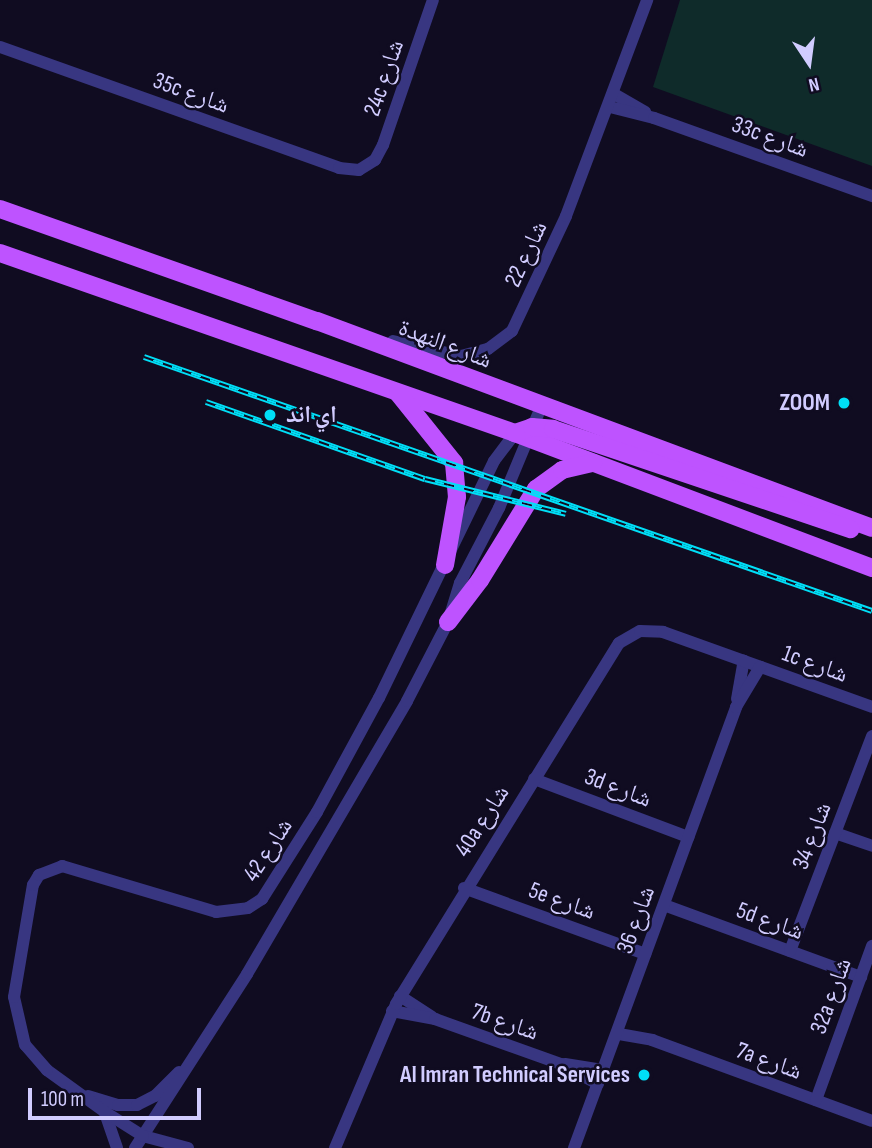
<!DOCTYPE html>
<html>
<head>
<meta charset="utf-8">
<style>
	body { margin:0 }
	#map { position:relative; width:872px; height:1148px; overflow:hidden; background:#100c21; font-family:"Sofia Sans Condensed","Noto Naskh Arabic",sans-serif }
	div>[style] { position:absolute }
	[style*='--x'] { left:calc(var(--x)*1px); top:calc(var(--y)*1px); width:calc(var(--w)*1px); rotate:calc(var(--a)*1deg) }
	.green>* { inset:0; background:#0f2b2a }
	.minor>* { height:12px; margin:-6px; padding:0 6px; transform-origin:6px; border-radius:6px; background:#383681 }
	.primary>* { height:18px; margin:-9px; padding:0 9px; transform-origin:9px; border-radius:9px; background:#be53ff }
	.rail>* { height:6px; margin-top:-3px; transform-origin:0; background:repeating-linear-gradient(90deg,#100c21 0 10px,#00dff7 0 20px); box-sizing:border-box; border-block:2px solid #00dff7 }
	.dots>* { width:19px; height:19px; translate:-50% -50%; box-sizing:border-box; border:4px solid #100c21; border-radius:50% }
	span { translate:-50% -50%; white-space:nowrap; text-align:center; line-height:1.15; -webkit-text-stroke:5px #100c21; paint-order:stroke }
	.street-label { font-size:24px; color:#d1ccff }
	.poi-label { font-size:24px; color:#d1ccff; font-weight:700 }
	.right { translate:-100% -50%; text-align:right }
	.left { translate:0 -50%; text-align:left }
	.north { position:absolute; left:774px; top:28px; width:70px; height:70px; -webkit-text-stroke:5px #100c21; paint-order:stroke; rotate:167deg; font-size:19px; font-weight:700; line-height:28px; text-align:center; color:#d1ccff }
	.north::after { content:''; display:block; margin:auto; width:24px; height:32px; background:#d1ccff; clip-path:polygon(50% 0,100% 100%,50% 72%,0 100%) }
	.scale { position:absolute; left:28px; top:1088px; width:173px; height:32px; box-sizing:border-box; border:4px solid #d1ccff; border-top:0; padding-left:9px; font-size:21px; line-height:24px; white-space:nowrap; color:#d1ccff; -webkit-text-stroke:5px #100c21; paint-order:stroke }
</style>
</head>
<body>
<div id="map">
	<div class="green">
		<i style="clip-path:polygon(680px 0,872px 0,872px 166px,653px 87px)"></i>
	</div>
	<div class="minor">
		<i style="--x:0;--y:47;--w:360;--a:19.6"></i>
		<i style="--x:339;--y:168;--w:20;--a:6"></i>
		<i style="--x:359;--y:170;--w:19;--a:-32"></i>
		<i style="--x:375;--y:160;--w:17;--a:-62"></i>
		<i style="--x:383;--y:145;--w:153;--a:-71"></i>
		<i style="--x:614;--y:94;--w:36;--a:30"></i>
		<i style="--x:610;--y:107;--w:45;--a:14"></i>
		<i style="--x:654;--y:118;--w:232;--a:19.7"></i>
		<i style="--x:393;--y:341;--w:70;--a:12.4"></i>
		<i style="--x:461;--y:356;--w:28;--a:-15"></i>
		<i style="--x:488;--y:349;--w:30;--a:-37"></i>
		<i style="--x:512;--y:331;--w:127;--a:-64.8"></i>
		<i style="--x:566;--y:216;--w:231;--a:-69.4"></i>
		<i style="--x:737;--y:699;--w:39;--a:-80"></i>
		<i style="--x:534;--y:779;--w:165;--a:20.6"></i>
		<i style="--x:835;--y:833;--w:39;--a:19"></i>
		<i style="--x:464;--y:888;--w:193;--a:20"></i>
		<i style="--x:664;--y:905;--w:210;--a:20.1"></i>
		<i style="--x:790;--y:951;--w:230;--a:-69.1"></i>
		<i style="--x:400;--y:996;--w:38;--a:33"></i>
		<i style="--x:392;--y:1011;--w:44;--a:10.5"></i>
		<i style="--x:435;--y:1019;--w:134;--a:19.7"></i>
		<i style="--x:561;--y:1064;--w:42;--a:28.4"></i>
		<i style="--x:619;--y:1034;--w:34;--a:10"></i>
		<i style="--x:652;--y:1040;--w:234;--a:20.2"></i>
		<i style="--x:565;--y:1064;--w:38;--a:9"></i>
		<i style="--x:88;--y:1096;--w:31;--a:17"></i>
		<i style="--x:118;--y:1105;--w:19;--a:0"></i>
		<i style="--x:137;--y:1105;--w:20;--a:-27"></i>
		<i style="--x:155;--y:1096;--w:34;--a:-45"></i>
		<i style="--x:816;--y:1100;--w:164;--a:-70"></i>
		<i style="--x:105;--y:1113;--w:37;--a:71"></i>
		<i style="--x:135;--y:1148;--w:207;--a:-57.2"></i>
		<i style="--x:247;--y:974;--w:316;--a:-59.6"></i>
		<i style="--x:407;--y:701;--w:89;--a:-62.6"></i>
		<i style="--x:448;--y:622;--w:41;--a:-72.9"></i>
		<i style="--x:460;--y:583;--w:85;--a:-62.5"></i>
		<i style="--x:499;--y:508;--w:109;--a:-67.4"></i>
		<i style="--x:188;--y:1148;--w:47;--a:-165.1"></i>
		<i style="--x:143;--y:1136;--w:45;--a:-147.7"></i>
		<i style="--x:105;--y:1112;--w:72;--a:-144.1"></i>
		<i style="--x:47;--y:1070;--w:33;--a:-131"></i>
		<i style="--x:25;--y:1045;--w:49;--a:-102.9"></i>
		<i style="--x:14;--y:997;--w:114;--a:-80.4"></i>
		<i style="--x:33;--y:885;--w:12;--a:-59"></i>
		<i style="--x:39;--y:875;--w:25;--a:-21"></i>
		<i style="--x:62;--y:866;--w:161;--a:16.6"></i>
		<i style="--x:216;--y:912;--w:32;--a:-7"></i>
		<i style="--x:248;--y:908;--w:17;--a:-33"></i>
		<i style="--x:262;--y:899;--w:103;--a:-57.7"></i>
		<i style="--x:317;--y:812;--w:130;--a:-61.5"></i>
		<i style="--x:379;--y:698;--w:263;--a:-64.1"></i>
		<i style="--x:494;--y:461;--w:35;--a:-53"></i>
		<i style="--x:335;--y:1148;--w:156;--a:-67"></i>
		<i style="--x:396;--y:1004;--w:424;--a:-58.3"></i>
		<i style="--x:619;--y:643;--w:24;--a:-30"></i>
		<i style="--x:640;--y:631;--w:23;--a:2"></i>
		<i style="--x:663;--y:632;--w:222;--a:19.7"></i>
		<i style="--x:574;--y:1148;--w:470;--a:-69.8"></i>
		<i style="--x:736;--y:707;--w:47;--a:-59"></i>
	</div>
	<div class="primary">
		<i style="--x:0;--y:209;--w:336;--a:19.5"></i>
		<i style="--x:317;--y:321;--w:592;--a:20.45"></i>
		<i style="--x:0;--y:253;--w:546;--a:19.27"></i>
		<i style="--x:515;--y:433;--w:382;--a:20.7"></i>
		<i style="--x:398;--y:393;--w:90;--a:51.3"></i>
		<i style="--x:454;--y:463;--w:34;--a:85"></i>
		<i style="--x:457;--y:497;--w:69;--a:100"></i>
		<i style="--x:515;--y:433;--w:18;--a:-19"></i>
		<i style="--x:532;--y:427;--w:21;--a:5"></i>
		<i style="--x:553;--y:429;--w:314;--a:18.6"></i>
		<i style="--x:448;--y:622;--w:53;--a:-52.7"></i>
		<i style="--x:480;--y:580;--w:107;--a:-58.4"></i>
		<i style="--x:536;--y:489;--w:32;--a:-36"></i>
		<i style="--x:562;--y:470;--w:32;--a:-13"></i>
	</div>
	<div class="rail">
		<i style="--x:144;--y:357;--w:771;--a:19.23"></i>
		<i style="--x:206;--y:402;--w:232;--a:19.4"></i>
		<i style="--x:425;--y:479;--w:145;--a:13.9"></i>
	</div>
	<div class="dots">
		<i style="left:844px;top:403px;background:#00dff7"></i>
		<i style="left:270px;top:415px;background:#00dff7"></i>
		<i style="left:644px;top:1075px;background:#00dff7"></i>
	</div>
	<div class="street-label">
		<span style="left:384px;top:78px;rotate:-71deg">24c شارع</span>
		<span style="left:191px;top:93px;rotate:20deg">35c شارع</span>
		<span style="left:770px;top:137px;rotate:20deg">33c شارع</span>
		<span style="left:526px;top:254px;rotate:-65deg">شارع 22</span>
		<span style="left:445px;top:344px;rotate:21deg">شارع النهدة</span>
		<span style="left:815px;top:664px;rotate:20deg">1c شارع</span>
		<span style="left:618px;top:788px;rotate:21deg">3d شارع</span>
		<span style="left:482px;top:821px;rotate:-57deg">40a شارع</span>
		<span style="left:812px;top:836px;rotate:-69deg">شارع 34</span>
		<span style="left:268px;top:850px;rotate:-57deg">شارع 42</span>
		<span style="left:562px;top:901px;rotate:20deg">5e شارع</span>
		<span style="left:636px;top:920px;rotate:-70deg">شارع 36</span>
		<span style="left:770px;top:921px;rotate:20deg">5d شارع</span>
		<span style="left:831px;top:996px;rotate:-70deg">32a شارع</span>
		<span style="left:505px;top:1022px;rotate:19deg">7b شارع</span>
		<span style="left:769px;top:1061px;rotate:20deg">7a شارع</span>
	</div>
	<div class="poi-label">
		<span class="right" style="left:830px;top:403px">ZOOM</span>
		<span class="left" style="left:286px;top:415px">اي اند</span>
		<span class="right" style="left:630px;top:1075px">Al Imran Technical Services</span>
	</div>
	<div class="north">N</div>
	<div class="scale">100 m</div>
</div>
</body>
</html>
